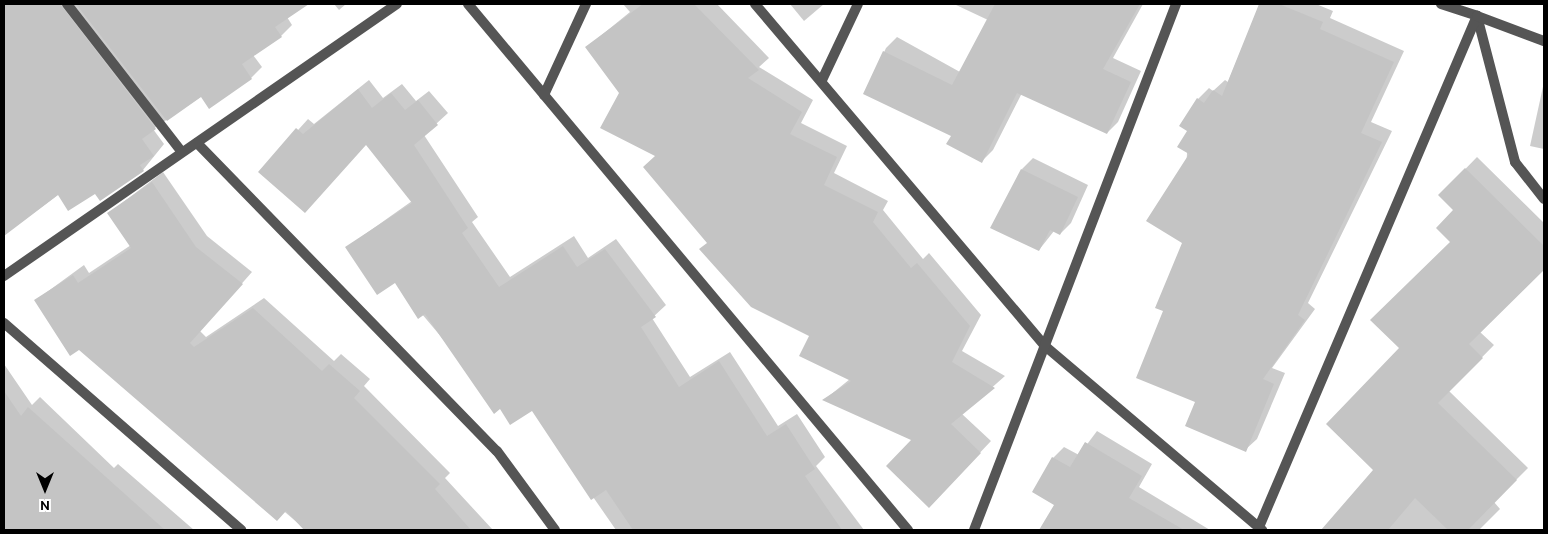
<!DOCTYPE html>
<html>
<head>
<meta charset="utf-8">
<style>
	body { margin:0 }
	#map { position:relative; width:1548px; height:534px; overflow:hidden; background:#fff; font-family:Overpass,sans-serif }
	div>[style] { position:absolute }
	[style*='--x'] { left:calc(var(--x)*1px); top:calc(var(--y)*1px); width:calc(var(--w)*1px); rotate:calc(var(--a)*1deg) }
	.shadow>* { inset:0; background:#0003 }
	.building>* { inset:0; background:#c4c4c4 }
	.street>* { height:10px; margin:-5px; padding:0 5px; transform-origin:5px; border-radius:5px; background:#555 }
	span { translate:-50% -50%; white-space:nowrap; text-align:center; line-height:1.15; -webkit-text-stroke:4px #fff; paint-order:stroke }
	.frame { position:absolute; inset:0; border:5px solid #000; pointer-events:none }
	.north { position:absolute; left:20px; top:464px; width:50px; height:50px; -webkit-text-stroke:4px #fff; paint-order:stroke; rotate:180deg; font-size:14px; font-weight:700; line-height:20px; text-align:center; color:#000 }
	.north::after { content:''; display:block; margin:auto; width:18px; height:22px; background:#000; clip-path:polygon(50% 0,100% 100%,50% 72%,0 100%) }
</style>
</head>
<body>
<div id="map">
	<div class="shadow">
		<i style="clip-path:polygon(4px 4px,307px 4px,287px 17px,292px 25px,281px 36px,253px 55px,262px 67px,251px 78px,202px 96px,153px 129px,164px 144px,143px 170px,100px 200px,95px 192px,59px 194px,4px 235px)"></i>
		<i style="clip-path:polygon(334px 4px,346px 4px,339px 10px)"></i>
		<i style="clip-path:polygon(623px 4px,717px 4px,769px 58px,759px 67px,813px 100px,801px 123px,847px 146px,834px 173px,888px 201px,883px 210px,923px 259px,929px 253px,981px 315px,962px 351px,1005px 376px,962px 414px,991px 441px,940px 495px,913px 439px,824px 400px,850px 379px,811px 335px,708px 242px,620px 93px,587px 47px,630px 12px)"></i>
		<i style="clip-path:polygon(790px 4px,824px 4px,804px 21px)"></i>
		<i style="clip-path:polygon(954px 4px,1143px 4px,1113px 58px,1141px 71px,1118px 122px,1107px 133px,1022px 93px,993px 150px,982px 161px,953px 135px,865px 93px,886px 48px,897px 37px,960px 72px,988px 20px)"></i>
		<i style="clip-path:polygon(1260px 4px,1316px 4px,1333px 11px,1330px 18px,1404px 51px,1371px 122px,1392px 131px,1308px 303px,1315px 309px,1272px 368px,1285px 373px,1257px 439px,1245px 450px,1196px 402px,1164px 311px,1183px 243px,1188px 130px,1198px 99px,1209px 88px,1213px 91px,1225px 80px,1228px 82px)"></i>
		<i style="clip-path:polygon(369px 80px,383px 98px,402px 84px,416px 101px,429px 91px,448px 113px,424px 135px,478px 217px,472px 222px,510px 277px,574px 236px,588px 258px,616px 239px,666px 305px,652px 318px,690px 377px,730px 352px,778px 426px,797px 414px,825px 457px,816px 466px,864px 530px,616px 530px,532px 409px,501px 408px,395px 282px,347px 247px,412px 201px,366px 144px,305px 212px,260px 172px,308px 119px,314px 124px)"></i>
		<i style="clip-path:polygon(1544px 82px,1544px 149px,1530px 146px)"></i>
		<i style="clip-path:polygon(1477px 157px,1544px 223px,1544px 269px,1480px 332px,1494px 345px,1449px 391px,1528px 468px,1494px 502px,1500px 509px,1479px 530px,1322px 530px,1375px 469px,1400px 348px,1452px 242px,1455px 210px,1440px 195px)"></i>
		<i style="clip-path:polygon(1033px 158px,1088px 185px,1071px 223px,1060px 234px,1054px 231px,1039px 250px,1022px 169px)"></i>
		<i style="clip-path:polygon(163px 172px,207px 236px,252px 272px,200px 331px,206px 337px,264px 298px,334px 361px,341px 354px,370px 379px,364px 386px,450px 473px,445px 478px,493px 530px,306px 530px,36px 300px,84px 265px,89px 273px,131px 245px,109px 213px)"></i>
		<i style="clip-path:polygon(4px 364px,32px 405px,40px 397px,114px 468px,118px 464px,194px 530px,4px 530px)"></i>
		<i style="clip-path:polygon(1097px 431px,1152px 464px,1139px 487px,1210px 530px,1041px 530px,1055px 505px,1053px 458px,1064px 447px,1079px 455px)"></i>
	</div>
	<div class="building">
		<i style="clip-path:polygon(4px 4px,60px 4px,156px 129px,142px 139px,154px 156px,140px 165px,144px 171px,100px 201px,95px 194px,68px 211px,58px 195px,4px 236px)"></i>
		<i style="clip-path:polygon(76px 4px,309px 4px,275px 27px,282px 37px,242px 64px,252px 79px,209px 109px,201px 97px,167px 121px)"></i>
		<i style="clip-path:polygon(643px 4px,694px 4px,759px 70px,748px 78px,802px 112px,790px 134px,837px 157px,824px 185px,878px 212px,873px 222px,911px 268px,917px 263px,970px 326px,952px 362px,995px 388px,951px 424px,981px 453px,929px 508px,886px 466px,911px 440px,822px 400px,851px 381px,799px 356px,809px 336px,751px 307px,699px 249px,707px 243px,643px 167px,655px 156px,600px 128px,619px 93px,585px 47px)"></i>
		<i style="clip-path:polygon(995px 4px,1140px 4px,1103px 69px,1131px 82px,1107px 134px,1017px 93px,982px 163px,946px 144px,951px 136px,863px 94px,883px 51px,952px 85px)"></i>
		<i style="clip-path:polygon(1259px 4px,1279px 4px,1323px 22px,1320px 29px,1394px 62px,1361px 133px,1382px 142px,1298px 315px,1305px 320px,1263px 379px,1274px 384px,1246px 452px,1185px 426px,1195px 402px,1136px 378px,1163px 311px,1155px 308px,1182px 243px,1146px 221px,1189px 154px,1177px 147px,1187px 131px,1179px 126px,1197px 98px,1204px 103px,1213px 90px,1222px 96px)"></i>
		<i style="clip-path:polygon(358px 89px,372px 108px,391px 93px,405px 110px,418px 100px,438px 125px,414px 145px,468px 228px,462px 233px,499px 287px,563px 246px,577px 267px,605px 249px,656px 317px,641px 327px,679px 387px,719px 361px,767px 436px,786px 424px,815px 469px,805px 476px,842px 530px,633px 530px,606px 490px,591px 500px,532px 411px,510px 425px,500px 409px,494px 414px,425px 314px,418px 319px,395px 283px,377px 295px,345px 247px,412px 203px,366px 145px,305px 213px,258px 172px,296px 128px,303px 134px)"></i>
		<i style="clip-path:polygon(1465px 168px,1544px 246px,1544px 270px,1469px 344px,1483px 358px,1438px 403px,1517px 480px,1468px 530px,1448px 530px,1415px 498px,1388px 530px,1321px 530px,1373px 470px,1326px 424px,1399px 348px,1370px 320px,1450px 242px,1436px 228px,1453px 210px,1438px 195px)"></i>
		<i style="clip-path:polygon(1021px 169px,1078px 197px,1060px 235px,1050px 230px,1039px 251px,990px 228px)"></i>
		<i style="clip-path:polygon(152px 182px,196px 247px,243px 284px,190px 343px,194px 347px,253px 308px,322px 371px,329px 364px,360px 391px,354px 398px,440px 484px,435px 489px,471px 530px,304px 530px,286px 511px,277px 521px,79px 350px,70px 356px,34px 300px,73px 275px,78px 283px,131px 248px,107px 213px)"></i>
		<i style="clip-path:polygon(4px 391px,21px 416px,28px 407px,165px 530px,4px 530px)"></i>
		<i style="clip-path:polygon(1085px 442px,1142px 476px,1129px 498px,1184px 530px,1039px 530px,1054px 505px,1032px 492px,1052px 457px,1070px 467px)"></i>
	</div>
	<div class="street">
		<i style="--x:67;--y:4;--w:187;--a:52.2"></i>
		<i style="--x:468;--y:4;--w:686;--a:50.09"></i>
		<i style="--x:755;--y:4;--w:448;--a:49.7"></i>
		<i style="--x:1045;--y:346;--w:285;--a:40.3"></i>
		<i style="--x:1441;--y:4;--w:38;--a:18"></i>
		<i style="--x:1477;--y:16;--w:151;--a:75.4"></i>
		<i style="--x:1515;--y:162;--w:47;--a:51.9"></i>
		<i style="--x:822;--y:80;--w:84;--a:-64.7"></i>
		<i style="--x:544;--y:95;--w:100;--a:-65.2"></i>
		<i style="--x:197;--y:143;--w:430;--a:45.8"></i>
		<i style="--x:497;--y:451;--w:98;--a:53.7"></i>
		<i style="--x:4;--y:276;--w:478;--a:-34.7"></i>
		<i style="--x:4;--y:323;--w:315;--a:41.1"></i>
		<i style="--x:1259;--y:527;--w:556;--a:-66.9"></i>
		<i style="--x:1477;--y:16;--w:72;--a:20.5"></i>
		<i style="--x:974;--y:530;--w:563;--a:-68.99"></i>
	</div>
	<div class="frame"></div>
	<div class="north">N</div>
</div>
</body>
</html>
